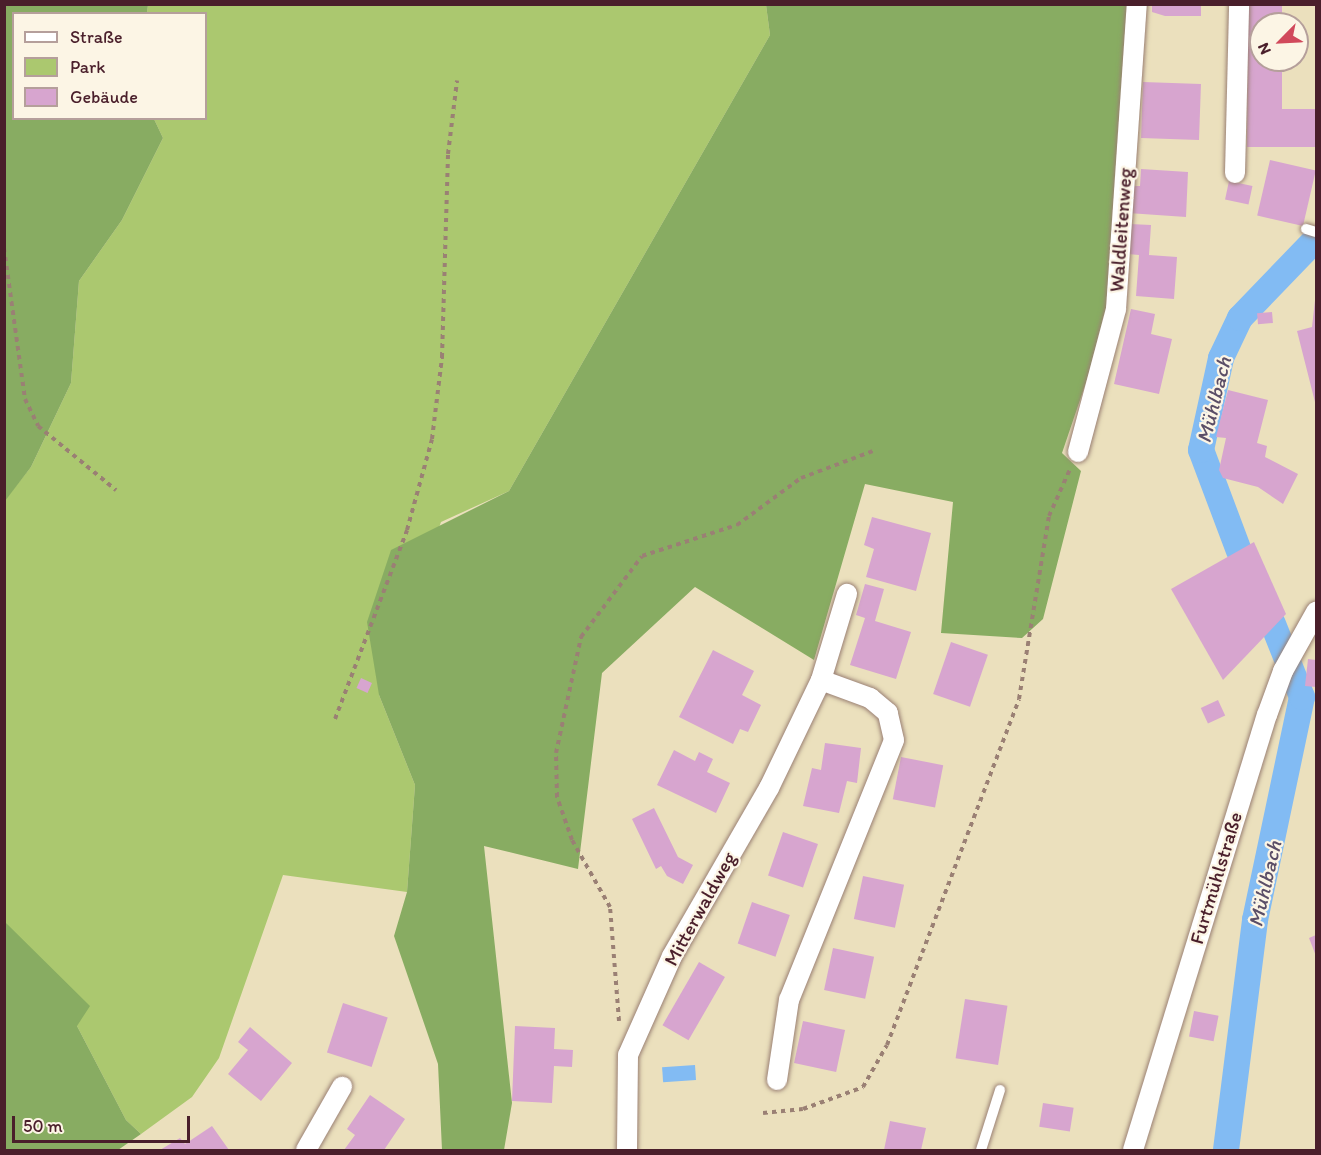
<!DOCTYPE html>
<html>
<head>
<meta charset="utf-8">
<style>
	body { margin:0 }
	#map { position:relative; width:1321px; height:1155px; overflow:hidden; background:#ebe0bd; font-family:Itim,sans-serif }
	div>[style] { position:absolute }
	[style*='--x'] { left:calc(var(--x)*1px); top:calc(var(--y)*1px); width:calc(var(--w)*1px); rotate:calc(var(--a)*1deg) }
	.green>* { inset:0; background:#abc86f }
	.forest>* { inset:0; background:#88ac62 }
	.water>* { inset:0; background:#82bbf3; transform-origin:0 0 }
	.canal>* { height:26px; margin:-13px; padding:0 13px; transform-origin:13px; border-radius:13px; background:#82bbf3 }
	.building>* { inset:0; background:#d7a5cf; transform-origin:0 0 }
	.path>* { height:4px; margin-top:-2px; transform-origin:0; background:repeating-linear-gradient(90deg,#9a8074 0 4.5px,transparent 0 9px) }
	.roads { filter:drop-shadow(0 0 2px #9a8074) drop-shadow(0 0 2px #9a8074) }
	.service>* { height:10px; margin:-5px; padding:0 5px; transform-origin:5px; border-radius:5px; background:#fff }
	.minor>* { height:20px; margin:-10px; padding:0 10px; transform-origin:10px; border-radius:10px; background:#fff }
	span { translate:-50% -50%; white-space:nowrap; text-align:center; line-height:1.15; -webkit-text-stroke:4.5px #fcf5e5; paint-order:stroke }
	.street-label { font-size:20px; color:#4a1f2b }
	.water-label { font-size:21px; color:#5b4e67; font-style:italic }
	.frame { position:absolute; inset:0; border:6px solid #4a1f2b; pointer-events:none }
	.legend { position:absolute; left:12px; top:12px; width:195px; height:108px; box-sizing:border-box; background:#fcf5e5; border:2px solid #b59f9b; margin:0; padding:8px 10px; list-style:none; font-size:18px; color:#4a1f2b }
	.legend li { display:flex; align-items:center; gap:12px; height:30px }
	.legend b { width:30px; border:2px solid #b59f9b }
	.north { position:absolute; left:1249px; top:12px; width:60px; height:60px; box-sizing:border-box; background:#fcf5e5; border:2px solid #b59f9b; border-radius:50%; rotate:246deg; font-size:16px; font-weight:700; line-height:24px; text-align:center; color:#4a1f2b }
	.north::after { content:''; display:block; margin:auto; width:21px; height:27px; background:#d1495b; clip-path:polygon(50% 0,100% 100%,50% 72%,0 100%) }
	.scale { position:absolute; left:12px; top:1116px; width:178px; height:27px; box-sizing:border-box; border:3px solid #4a1f2b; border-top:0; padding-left:8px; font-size:18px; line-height:21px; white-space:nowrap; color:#4a1f2b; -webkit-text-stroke:4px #fcf5e5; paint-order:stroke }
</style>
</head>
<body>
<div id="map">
	<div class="green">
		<i style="clip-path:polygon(148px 5px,766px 5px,770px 35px,509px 491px,441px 522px,379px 695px,415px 785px,407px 892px,283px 875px,219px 1058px,192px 1097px,141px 1134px,126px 1120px,77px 1026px,5px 922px,4px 501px,31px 467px,71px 383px,79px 281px,122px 220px,163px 138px,154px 119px,206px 118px,206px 14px,147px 13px)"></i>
	</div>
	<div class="forest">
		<i style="clip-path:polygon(5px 4px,148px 5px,147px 13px,14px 14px,14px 118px,154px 119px,163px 138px,122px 220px,79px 281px,71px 383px,31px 467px,5px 501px)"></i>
		<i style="clip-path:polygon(766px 5px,1129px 5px,1111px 309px,1062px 453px,1081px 471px,1043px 619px,1022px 638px,941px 633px,953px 502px,865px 484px,814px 660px,695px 587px,602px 673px,578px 869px,484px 846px,512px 1103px,504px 1150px,442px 1150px,438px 1064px,394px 936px,407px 892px,415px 785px,379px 695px,367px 622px,391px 550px,509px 491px,770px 35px)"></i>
		<i style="clip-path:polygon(5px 922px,90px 1006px,77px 1026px,126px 1120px,141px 1134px,118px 1150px,5px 1150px)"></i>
	</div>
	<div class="water">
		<i style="left:695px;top:1065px;width:15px;height:33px;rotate:86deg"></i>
	</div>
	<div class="canal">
		<i style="--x:1239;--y:551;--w:108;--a:-110.6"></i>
		<i style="--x:1201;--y:450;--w:94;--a:-77.7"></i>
		<i style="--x:1221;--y:358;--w:44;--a:-64.6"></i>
		<i style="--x:1240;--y:318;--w:110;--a:-46.1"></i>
		<i style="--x:1226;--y:1150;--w:232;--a:-82.8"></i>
		<i style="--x:1255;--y:920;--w:228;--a:-78.1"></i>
		<i style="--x:1302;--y:697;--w:79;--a:-111.7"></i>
	</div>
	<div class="building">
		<i style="clip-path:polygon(1152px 4px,1201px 4px,1201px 16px,1165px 16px,1152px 12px)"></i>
		<i style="clip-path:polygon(1248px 4px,1282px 4px,1282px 24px,1261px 24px,1261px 60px,1282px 60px,1282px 109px,1316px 109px,1316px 147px,1247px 147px)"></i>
		<i style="left:1143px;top:82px;width:58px;height:56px;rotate:2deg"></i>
		<i style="left:1270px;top:160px;width:47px;height:57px;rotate:13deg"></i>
		<i style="clip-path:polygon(1141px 169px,1188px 172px,1186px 217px,1128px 213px,1130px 186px,1140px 186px)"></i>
		<i style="left:1229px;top:181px;width:24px;height:19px;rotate:12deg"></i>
		<i style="clip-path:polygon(1130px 224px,1151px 225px,1149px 255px,1177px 257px,1174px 299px,1136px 296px,1139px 255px,1128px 254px)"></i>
		<i style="clip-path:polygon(1316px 291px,1316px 406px,1297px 331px,1312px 327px)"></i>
		<i style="clip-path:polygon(1131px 309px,1155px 314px,1151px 334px,1172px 339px,1159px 394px,1114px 384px)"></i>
		<i style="left:1272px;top:312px;width:11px;height:15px;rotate:85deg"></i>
		<i style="clip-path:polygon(1228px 390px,1268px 400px,1257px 443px,1267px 446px,1265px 457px,1298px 474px,1283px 504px,1258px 487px,1223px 478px,1219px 470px,1226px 438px,1216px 437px)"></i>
		<i style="clip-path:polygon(872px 517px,931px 533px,916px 591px,866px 577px,874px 549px,864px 545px)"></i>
		<i style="clip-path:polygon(1254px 542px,1286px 614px,1223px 680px,1171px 589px)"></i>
		<i style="clip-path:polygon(865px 584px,884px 589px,875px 621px,911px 632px,896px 679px,850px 665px,865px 618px,856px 615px)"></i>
		<i style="left:951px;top:642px;width:39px;height:55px;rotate:19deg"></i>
		<i style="clip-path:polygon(713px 650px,754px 671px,742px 695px,761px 705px,748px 732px,740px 729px,733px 744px,679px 717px)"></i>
		<i style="clip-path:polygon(1308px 659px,1316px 660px,1316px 687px,1305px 686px)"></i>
		<i style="left:361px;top:678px;width:12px;height:11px;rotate:24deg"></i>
		<i style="left:1218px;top:700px;width:17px;height:19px;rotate:65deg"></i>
		<i style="clip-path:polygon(825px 743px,861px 748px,857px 783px,847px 781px,839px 813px,803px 806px,812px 768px,821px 770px)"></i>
		<i style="clip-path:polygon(674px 750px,695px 761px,699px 752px,713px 759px,707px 772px,730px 783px,716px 813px,657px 785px)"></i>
		<i style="left:901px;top:757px;width:43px;height:43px;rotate:11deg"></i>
		<i style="clip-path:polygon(654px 808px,678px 857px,693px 865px,683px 884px,667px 876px,661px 866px,656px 869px,632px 819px)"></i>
		<i style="left:783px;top:832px;width:37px;height:46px;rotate:19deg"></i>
		<i style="left:863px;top:876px;width:42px;height:44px;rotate:12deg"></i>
		<i style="left:752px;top:902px;width:40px;height:44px;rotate:19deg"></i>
		<i style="clip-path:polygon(1316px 935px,1316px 956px,1309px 938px)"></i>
		<i style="left:833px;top:948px;width:42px;height:43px;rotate:12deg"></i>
		<i style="left:699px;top:962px;width:30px;height:73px;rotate:30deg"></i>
		<i style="left:965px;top:999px;width:43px;height:60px;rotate:9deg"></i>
		<i style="left:343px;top:1003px;width:47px;height:52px;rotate:18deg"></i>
		<i style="left:1194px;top:1011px;width:25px;height:26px;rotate:11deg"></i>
		<i style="left:803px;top:1021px;width:43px;height:43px;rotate:12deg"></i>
		<i style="clip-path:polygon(515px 1026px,555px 1028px,554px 1049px,573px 1050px,572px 1067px,554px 1066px,552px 1103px,512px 1101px)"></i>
		<i style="clip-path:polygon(250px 1027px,292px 1063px,261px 1101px,228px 1074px,248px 1050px,238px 1042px)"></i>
		<i style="clip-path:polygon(370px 1095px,405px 1119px,384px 1150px,344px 1150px,355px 1135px,347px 1129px)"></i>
		<i style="left:1043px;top:1103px;width:31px;height:24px;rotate:9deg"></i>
		<i style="clip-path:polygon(890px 1121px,926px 1128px,921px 1150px,884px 1150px)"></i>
		<i style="clip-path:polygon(212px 1126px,229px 1150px,160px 1150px,180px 1138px,185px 1144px)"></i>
	</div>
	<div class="path">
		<i style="--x:4;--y:248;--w:152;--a:82.1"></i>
		<i style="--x:25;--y:399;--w:30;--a:64"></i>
		<i style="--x:38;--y:426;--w:101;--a:39.4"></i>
		<i style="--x:335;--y:719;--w:202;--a:-69.1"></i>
		<i style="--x:407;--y:530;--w:94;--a:-74.6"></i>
		<i style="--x:432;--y:439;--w:83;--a:-83"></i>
		<i style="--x:442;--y:357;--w:203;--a:-88.3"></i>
		<i style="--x:448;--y:154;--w:74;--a:-83"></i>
		<i style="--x:619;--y:1021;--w:114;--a:-94.5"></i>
		<i style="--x:610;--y:907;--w:77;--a:-119.6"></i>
		<i style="--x:572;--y:840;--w:46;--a:-109.2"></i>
		<i style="--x:557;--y:797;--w:44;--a:-91.3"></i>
		<i style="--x:556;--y:753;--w:119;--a:-77.8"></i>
		<i style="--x:581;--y:637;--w:101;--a:-53"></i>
		<i style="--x:642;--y:556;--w:100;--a:-18.1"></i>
		<i style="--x:737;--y:525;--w:79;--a:-36.3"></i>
		<i style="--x:801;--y:478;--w:80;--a:-20.5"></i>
		<i style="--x:763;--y:1113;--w:40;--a:-5.7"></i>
		<i style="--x:803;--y:1109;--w:64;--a:-20.1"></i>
		<i style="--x:863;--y:1087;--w:48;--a:-60.3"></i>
		<i style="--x:887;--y:1045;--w:370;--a:-69.1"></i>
		<i style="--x:1019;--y:699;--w:185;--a:-80.7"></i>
		<i style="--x:1049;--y:516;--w:51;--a:-65.9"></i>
	</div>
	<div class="roads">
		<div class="service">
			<i style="--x:1306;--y:229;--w:10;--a:17"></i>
			<i style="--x:981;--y:1150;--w:63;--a:-72.4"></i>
		</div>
		<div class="minor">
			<i style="--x:1235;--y:173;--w:169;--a:-88.6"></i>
			<i style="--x:1078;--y:452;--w:148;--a:-75.1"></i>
			<i style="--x:1116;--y:309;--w:306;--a:-86.1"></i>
			<i style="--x:777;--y:1080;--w:81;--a:-81.5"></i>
			<i style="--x:789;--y:1000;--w:280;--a:-68"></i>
			<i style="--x:894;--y:740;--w:28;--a:-103"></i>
			<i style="--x:888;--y:713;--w:23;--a:-140"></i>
			<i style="--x:870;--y:698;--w:52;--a:-159.8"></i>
			<i style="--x:306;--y:1150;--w:73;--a:-60.3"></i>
			<i style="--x:627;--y:1150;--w:95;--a:-89.4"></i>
			<i style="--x:628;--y:1055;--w:108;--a:-66"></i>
			<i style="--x:672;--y:956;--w:194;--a:-60"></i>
			<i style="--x:769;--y:788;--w:120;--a:-64.3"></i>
			<i style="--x:821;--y:680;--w:90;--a:-73.2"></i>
			<i style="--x:1133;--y:1150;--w:455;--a:-72.9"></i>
			<i style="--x:1267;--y:715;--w:47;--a:-70"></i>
			<i style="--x:1283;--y:671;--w:68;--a:-60.8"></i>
		</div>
	</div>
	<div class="street-label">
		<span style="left:1121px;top:230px;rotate:-86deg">Waldleitenweg</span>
		<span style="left:1216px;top:878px;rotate:-73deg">Furtmühlstraße</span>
		<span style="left:700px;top:909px;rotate:-61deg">Mitterwaldweg</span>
	</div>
	<div class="water-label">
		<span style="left:1214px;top:400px;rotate:-76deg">Mühlbach</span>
		<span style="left:1265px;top:884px;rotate:-77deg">Mühlbach</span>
	</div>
	<div class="frame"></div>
	<ul class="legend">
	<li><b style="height:8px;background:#fff"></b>Straße</li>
	<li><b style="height:16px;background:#abc86f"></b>Park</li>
	<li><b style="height:16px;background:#d7a5cf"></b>Gebäude</li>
	</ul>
	<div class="north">N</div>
	<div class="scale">50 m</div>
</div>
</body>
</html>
